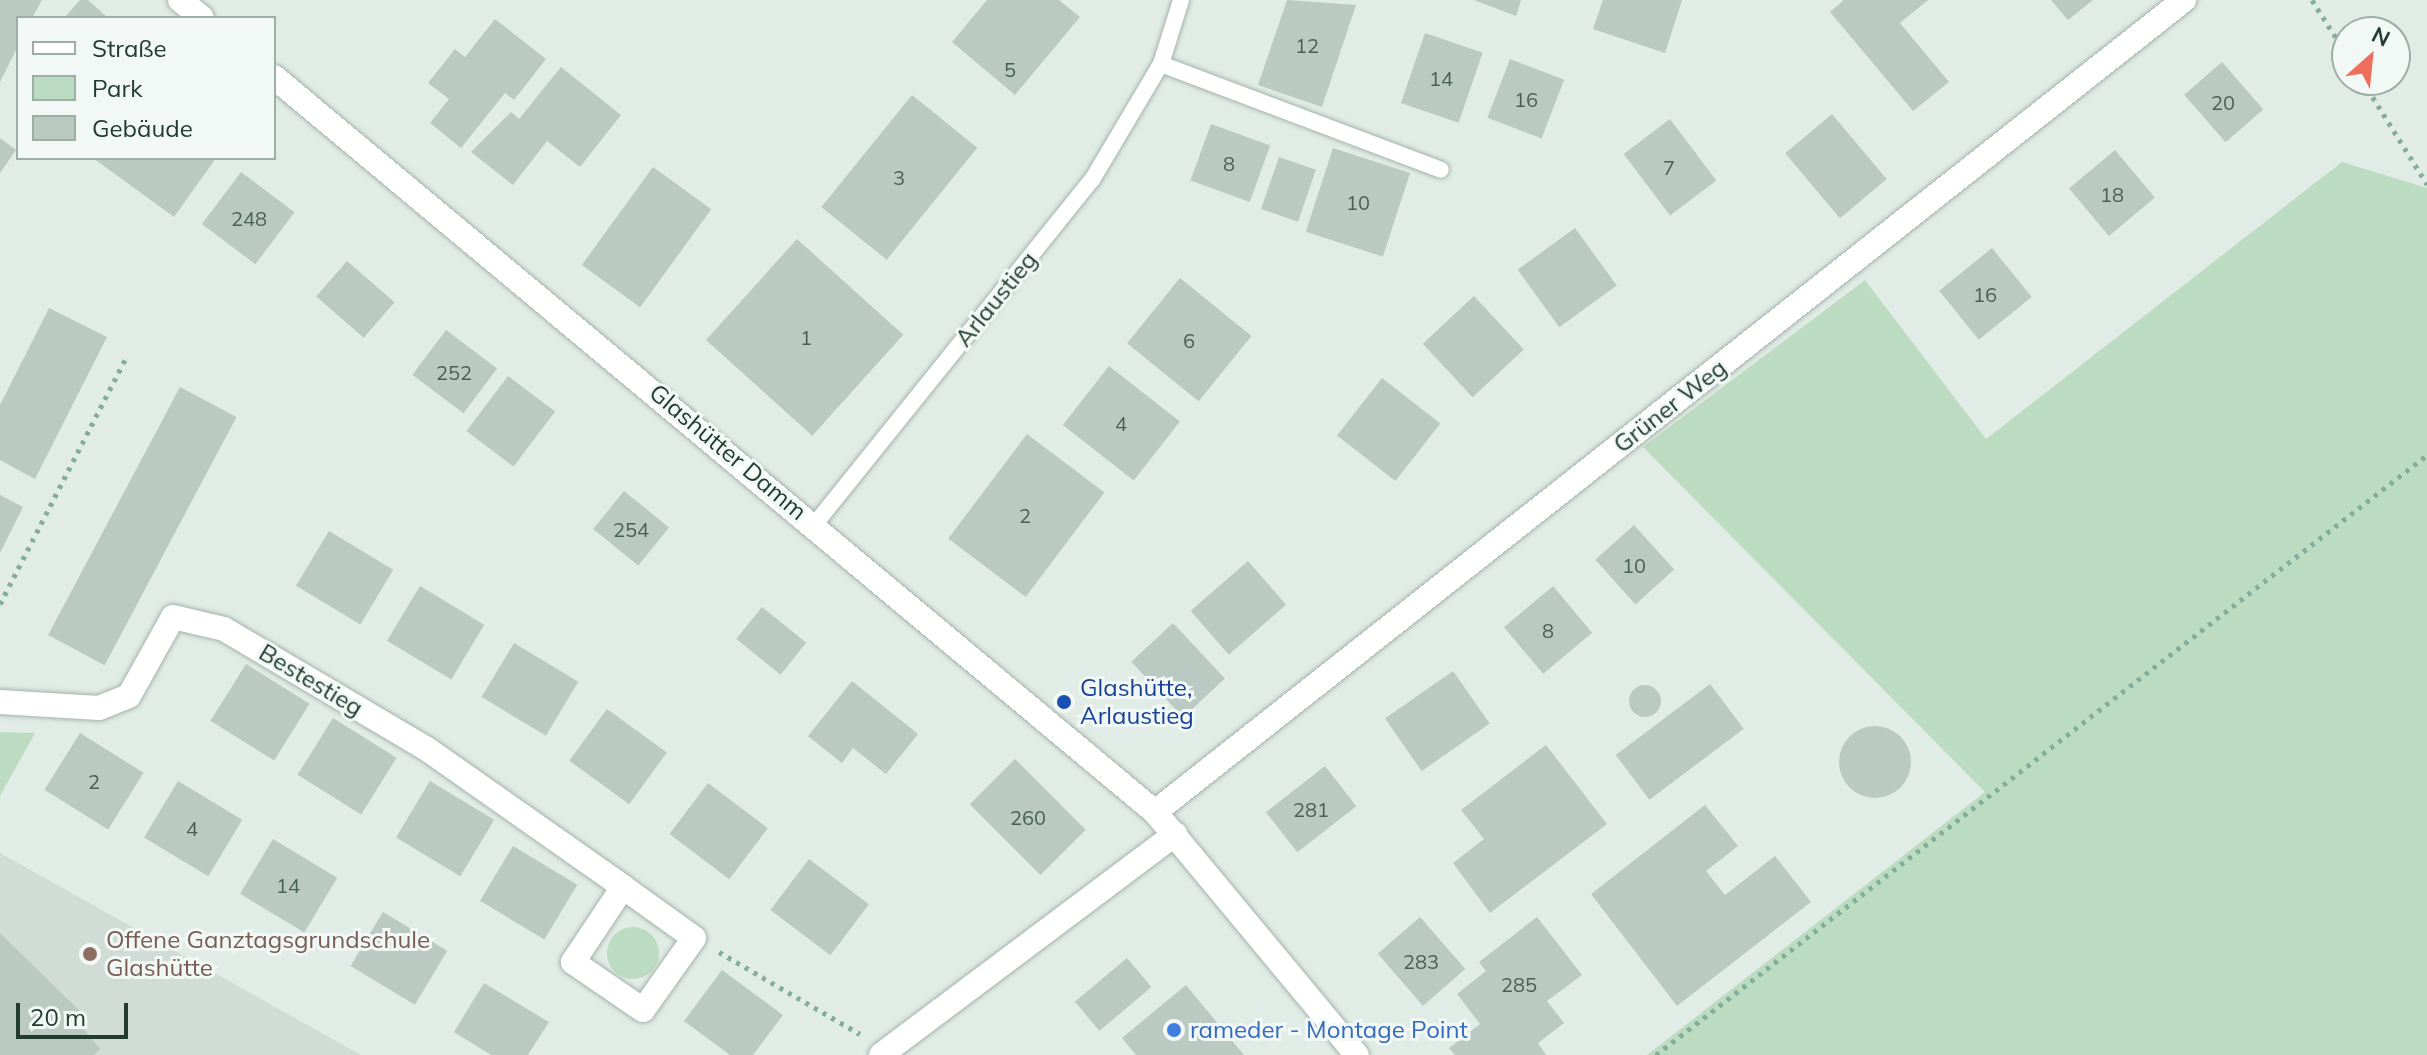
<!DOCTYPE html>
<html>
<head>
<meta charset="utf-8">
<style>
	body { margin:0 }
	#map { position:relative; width:2427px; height:1055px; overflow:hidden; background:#e2ece6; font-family:Mulish,sans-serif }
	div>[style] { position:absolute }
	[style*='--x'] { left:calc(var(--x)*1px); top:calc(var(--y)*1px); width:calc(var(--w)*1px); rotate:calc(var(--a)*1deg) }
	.built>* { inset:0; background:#d0dcd5 }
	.green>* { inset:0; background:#bbdcc0 }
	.round { border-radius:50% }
	.building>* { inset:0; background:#bac9c2; transform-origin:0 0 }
	.path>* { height:5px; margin-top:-2.5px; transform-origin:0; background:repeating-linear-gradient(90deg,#83ae9b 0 4px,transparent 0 10px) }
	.roads { filter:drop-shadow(0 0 2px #a5b4ac) drop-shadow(0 0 2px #a5b4ac) }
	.lane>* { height:16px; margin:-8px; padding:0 8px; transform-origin:8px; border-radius:8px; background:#fff }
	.street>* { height:24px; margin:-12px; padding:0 12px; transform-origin:12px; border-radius:12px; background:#fff }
	.secondary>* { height:24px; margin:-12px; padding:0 12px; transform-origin:12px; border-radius:12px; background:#fff }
	.dots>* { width:22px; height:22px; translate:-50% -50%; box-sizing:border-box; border:4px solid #f2f8f5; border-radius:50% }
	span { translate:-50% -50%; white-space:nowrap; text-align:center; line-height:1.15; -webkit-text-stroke:6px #f2f8f5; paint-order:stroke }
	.number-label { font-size:20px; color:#485f56 }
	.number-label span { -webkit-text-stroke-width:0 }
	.street-label { font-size:24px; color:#223c32 }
	.transit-label { font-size:24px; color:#164399 }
	.left { translate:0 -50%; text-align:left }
	.education-label { font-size:24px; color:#785e54 }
	.shop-label { font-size:24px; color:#366cbe }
	.legend { position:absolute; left:16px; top:16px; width:260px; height:144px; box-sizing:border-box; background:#f2f8f5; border:2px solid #9fada7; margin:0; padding:10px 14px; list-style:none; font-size:24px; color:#223c32 }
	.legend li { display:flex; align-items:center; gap:16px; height:40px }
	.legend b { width:40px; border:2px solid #9fada7 }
	.north { position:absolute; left:2331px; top:16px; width:80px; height:80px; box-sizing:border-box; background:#f2f8f5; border:2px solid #9fada7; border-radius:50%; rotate:27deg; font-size:22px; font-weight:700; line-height:32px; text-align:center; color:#223c32 }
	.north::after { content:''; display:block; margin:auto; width:28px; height:36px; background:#ee6f5e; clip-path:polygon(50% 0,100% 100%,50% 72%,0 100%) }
	.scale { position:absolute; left:16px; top:1003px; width:112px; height:36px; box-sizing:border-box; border:4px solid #223c32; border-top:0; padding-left:10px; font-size:24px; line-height:28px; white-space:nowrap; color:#223c32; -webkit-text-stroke:6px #f2f8f5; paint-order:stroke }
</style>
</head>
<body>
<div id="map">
	<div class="built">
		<i style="clip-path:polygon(0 853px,361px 1055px,0 1055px)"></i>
	</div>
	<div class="green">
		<i style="clip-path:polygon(2342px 162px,2427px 188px,2427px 1055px,1647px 1055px,1985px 792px,1643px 447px,1865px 280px,1986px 439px)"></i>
		<i style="clip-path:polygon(0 732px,35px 733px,0 796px)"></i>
		<i class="round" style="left:607px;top:927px;width:52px;height:52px"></i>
	</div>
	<div class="building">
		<i style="clip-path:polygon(0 0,42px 0,32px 18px,18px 18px,18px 46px,0 82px)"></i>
		<i style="clip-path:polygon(80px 0,88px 0,108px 18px,64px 18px)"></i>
		<i style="clip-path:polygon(987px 0,1059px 0,1080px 17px,1015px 95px,952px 42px)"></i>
		<i style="clip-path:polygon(1287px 0,1356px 5px,1322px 107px,1258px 85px)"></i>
		<i style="clip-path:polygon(1474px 0,1521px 0,1516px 16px)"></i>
		<i style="clip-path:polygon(1603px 0,1682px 0,1665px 53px,1593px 29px)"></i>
		<i style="clip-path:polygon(1844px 0,1928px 0,1900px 23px,1949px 82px,1913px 111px,1830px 12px)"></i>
		<i style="clip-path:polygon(2051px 0,2093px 0,2068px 20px)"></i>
		<i style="clip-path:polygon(495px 19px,546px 59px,514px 100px,505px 93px,461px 148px,430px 123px,449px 99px,428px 83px,455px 49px,465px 57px)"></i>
		<i style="left:1425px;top:33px;width:61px;height:74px;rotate:19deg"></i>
		<i style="left:1510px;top:59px;width:58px;height:63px;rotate:21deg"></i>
		<i style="left:2222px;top:62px;width:63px;height:50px;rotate:49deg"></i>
		<i style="clip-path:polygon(561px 67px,621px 115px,580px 167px,547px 141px,513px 185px,471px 152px,511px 112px,519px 119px)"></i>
		<i style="left:912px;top:95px;width:84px;height:144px;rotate:39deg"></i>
		<i style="left:1832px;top:114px;width:85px;height:61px;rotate:50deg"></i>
		<i style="left:1670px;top:119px;width:77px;height:58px;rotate:53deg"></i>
		<i style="left:1211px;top:124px;width:63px;height:60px;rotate:20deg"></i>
		<i style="clip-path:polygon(0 138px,16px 150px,0 173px)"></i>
		<i style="left:1333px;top:148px;width:81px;height:88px;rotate:18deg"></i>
		<i style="left:2115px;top:150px;width:62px;height:60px;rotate:50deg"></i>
		<i style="left:1279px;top:157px;width:39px;height:55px;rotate:19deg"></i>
		<i style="clip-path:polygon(93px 158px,216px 158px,174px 217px)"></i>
		<i style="left:653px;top:167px;width:72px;height:121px;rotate:36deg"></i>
		<i style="left:241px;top:172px;width:67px;height:65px;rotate:37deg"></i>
		<i style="left:1575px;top:228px;width:71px;height:71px;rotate:54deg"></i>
		<i style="left:797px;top:239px;width:143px;height:136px;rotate:42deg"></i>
		<i style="left:1992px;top:248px;width:63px;height:68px;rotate:51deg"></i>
		<i style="left:347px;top:261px;width:63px;height:47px;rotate:41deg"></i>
		<i style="left:1180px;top:278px;width:92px;height:84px;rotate:39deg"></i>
		<i style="left:1474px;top:296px;width:73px;height:70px;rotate:47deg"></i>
		<i style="clip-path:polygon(49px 308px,107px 337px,35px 479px,0 460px,0 405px)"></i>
		<i style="left:446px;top:330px;width:64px;height:56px;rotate:37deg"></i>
		<i style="left:1109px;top:366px;width:90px;height:75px;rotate:38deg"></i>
		<i style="left:508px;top:376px;width:59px;height:69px;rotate:37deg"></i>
		<i style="left:1382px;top:378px;width:74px;height:73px;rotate:38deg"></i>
		<i style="left:180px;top:387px;width:64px;height:281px;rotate:28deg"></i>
		<i style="left:1027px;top:434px;width:97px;height:131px;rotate:37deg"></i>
		<i style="left:624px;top:491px;width:58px;height:49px;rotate:39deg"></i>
		<i style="clip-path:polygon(0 495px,23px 507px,0 553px)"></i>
		<i style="left:1634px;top:525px;width:60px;height:52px;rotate:48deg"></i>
		<i style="left:329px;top:531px;width:75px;height:64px;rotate:31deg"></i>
		<i style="left:1248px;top:561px;width:58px;height:76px;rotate:49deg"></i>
		<i style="left:420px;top:586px;width:75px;height:64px;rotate:31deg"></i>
		<i style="left:1553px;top:586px;width:61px;height:64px;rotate:50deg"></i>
		<i style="left:762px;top:607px;width:57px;height:41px;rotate:39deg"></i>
		<i style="left:1173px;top:623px;width:76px;height:57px;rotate:47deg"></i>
		<i style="left:514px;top:643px;width:75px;height:63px;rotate:31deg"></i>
		<i style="left:246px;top:664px;width:75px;height:67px;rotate:32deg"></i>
		<i style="left:1453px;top:671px;width:64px;height:83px;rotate:55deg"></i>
		<i style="clip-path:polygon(852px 681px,918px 734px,886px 774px,853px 748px,842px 763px,808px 736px)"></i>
		<i style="left:1710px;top:684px;width:56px;height:118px;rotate:53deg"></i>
		<i class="round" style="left:1629px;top:685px;width:32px;height:32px"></i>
		<i style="left:607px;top:709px;width:74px;height:64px;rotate:36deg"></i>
		<i style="left:333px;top:718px;width:75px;height:67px;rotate:32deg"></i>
		<i class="round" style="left:1839px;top:726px;width:72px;height:72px"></i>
		<i style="left:80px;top:733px;width:75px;height:67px;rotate:32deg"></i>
		<i style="clip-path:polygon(1546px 745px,1607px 824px,1490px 913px,1453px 863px,1484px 839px,1461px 810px)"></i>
		<i style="left:1015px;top:759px;width:100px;height:64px;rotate:45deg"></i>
		<i style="left:1325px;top:766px;width:51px;height:75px;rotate:52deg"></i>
		<i style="left:178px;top:781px;width:75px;height:66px;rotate:31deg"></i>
		<i style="left:430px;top:781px;width:75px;height:66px;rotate:31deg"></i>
		<i style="left:708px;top:783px;width:75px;height:64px;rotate:37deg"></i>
		<i style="clip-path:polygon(1705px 805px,1738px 846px,1706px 871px,1725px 895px,1775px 856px,1811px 902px,1677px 1006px,1591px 894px)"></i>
		<i style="left:273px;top:839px;width:75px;height:64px;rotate:31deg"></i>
		<i style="left:513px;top:846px;width:75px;height:64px;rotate:31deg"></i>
		<i style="left:809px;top:859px;width:75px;height:64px;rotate:37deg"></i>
		<i style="left:383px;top:912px;width:75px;height:63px;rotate:31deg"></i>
		<i style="left:1420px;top:917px;width:69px;height:56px;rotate:49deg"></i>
		<i style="clip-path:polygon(1537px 917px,1582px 975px,1547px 1001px,1564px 1023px,1538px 1043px,1546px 1055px,1455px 1055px,1449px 1048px,1480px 1024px,1457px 994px,1486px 971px,1479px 962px)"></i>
		<i style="clip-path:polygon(0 933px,88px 1019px,81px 1026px,100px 1049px,94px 1055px,0 1055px)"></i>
		<i style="left:1127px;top:958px;width:38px;height:68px;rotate:50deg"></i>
		<i style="clip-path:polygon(722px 970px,783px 1015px,753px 1055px,730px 1055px,684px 1021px)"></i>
		<i style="clip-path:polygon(484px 983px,549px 1022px,528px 1055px,491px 1055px,454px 1032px)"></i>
		<i style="clip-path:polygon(1186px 985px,1244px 1055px,1136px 1055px,1122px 1038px)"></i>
	</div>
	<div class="path">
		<i style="--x:2312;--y:0;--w:65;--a:57.5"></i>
		<i style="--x:2362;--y:80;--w:123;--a:58"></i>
		<i style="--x:0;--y:604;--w:276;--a:-62.9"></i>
		<i style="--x:719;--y:952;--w:163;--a:30.2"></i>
		<i style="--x:1656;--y:1055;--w:977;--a:-37.89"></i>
	</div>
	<div class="roads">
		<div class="lane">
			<i style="--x:1161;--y:64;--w:299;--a:20.7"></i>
			<i style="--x:815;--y:524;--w:442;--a:-51.2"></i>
			<i style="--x:1092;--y:180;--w:135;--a:-59.3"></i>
			<i style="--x:1161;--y:64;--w:67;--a:-72.6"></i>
		</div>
		<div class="street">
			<i style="--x:0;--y:702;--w:99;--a:3.5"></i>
			<i style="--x:99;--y:708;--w:32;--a:-22"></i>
			<i style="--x:129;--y:696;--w:90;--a:-60.9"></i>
			<i style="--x:173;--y:617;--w:52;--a:13.2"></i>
			<i style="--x:224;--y:629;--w:236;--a:30.6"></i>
			<i style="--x:427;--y:749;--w:240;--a:35.1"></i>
			<i style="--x:623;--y:887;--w:87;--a:35.7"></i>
			<i style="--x:694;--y:938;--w:88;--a:125.3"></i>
			<i style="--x:643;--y:1010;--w:85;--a:-145.6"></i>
			<i style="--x:573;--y:962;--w:90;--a:-56.3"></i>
			<i style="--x:1155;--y:812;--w:1311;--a:-38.28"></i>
			<i style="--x:881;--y:1055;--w:368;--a:-36.9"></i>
		</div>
		<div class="secondary">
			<i style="--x:180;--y:0;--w:28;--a:39"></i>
			<i style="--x:274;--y:77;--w:1147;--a:39.84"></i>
			<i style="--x:1155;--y:812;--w:316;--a:50.3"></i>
		</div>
	</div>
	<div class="dots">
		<i style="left:1064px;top:702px;background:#1a4fb4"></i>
		<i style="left:90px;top:954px;background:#8d6e63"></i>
		<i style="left:1174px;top:1030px;background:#3f7fe0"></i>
	</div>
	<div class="number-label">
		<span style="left:1307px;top:45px">12</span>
		<span style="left:1010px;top:69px">5</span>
		<span style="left:1441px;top:78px">14</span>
		<span style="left:1526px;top:99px">16</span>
		<span style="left:2223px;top:102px">20</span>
		<span style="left:1229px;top:163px">8</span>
		<span style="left:1669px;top:167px">7</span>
		<span style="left:899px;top:177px">3</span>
		<span style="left:2112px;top:194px">18</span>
		<span style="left:1358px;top:202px">10</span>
		<span style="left:249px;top:218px">248</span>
		<span style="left:1985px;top:294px">16</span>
		<span style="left:806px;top:337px">1</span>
		<span style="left:1189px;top:340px">6</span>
		<span style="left:454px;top:372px">252</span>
		<span style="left:1121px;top:423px">4</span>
		<span style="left:1025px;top:515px">2</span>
		<span style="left:631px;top:529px">254</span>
		<span style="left:1634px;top:565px">10</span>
		<span style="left:1548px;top:630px">8</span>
		<span style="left:94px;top:781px">2</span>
		<span style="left:1311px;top:809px">281</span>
		<span style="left:1028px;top:817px">260</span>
		<span style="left:192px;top:828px">4</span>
		<span style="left:288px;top:885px">14</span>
		<span style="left:1421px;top:961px">283</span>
		<span style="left:1519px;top:984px">285</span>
	</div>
	<div class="street-label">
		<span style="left:996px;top:299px;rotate:-51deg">Arlaustieg</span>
		<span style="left:1670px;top:406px;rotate:-38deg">Grüner Weg</span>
		<span style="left:728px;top:452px;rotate:40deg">Glashütter Damm</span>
		<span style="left:311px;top:680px;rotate:31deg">Bestestieg</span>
	</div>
	<div class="transit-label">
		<span class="left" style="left:1080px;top:702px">Glashütte,<br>Arlaustieg</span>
	</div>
	<div class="education-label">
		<span class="left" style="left:106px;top:954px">Offene Ganztagsgrundschule<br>Glashütte</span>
	</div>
	<div class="shop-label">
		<span class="left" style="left:1190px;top:1030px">rameder - Montage Point</span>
	</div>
	<ul class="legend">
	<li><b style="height:10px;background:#fff"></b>Straße</li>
	<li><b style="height:22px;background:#bbdcc0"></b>Park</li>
	<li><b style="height:22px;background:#bac9c2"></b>Gebäude</li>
	</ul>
	<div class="north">N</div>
	<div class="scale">20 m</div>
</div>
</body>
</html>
